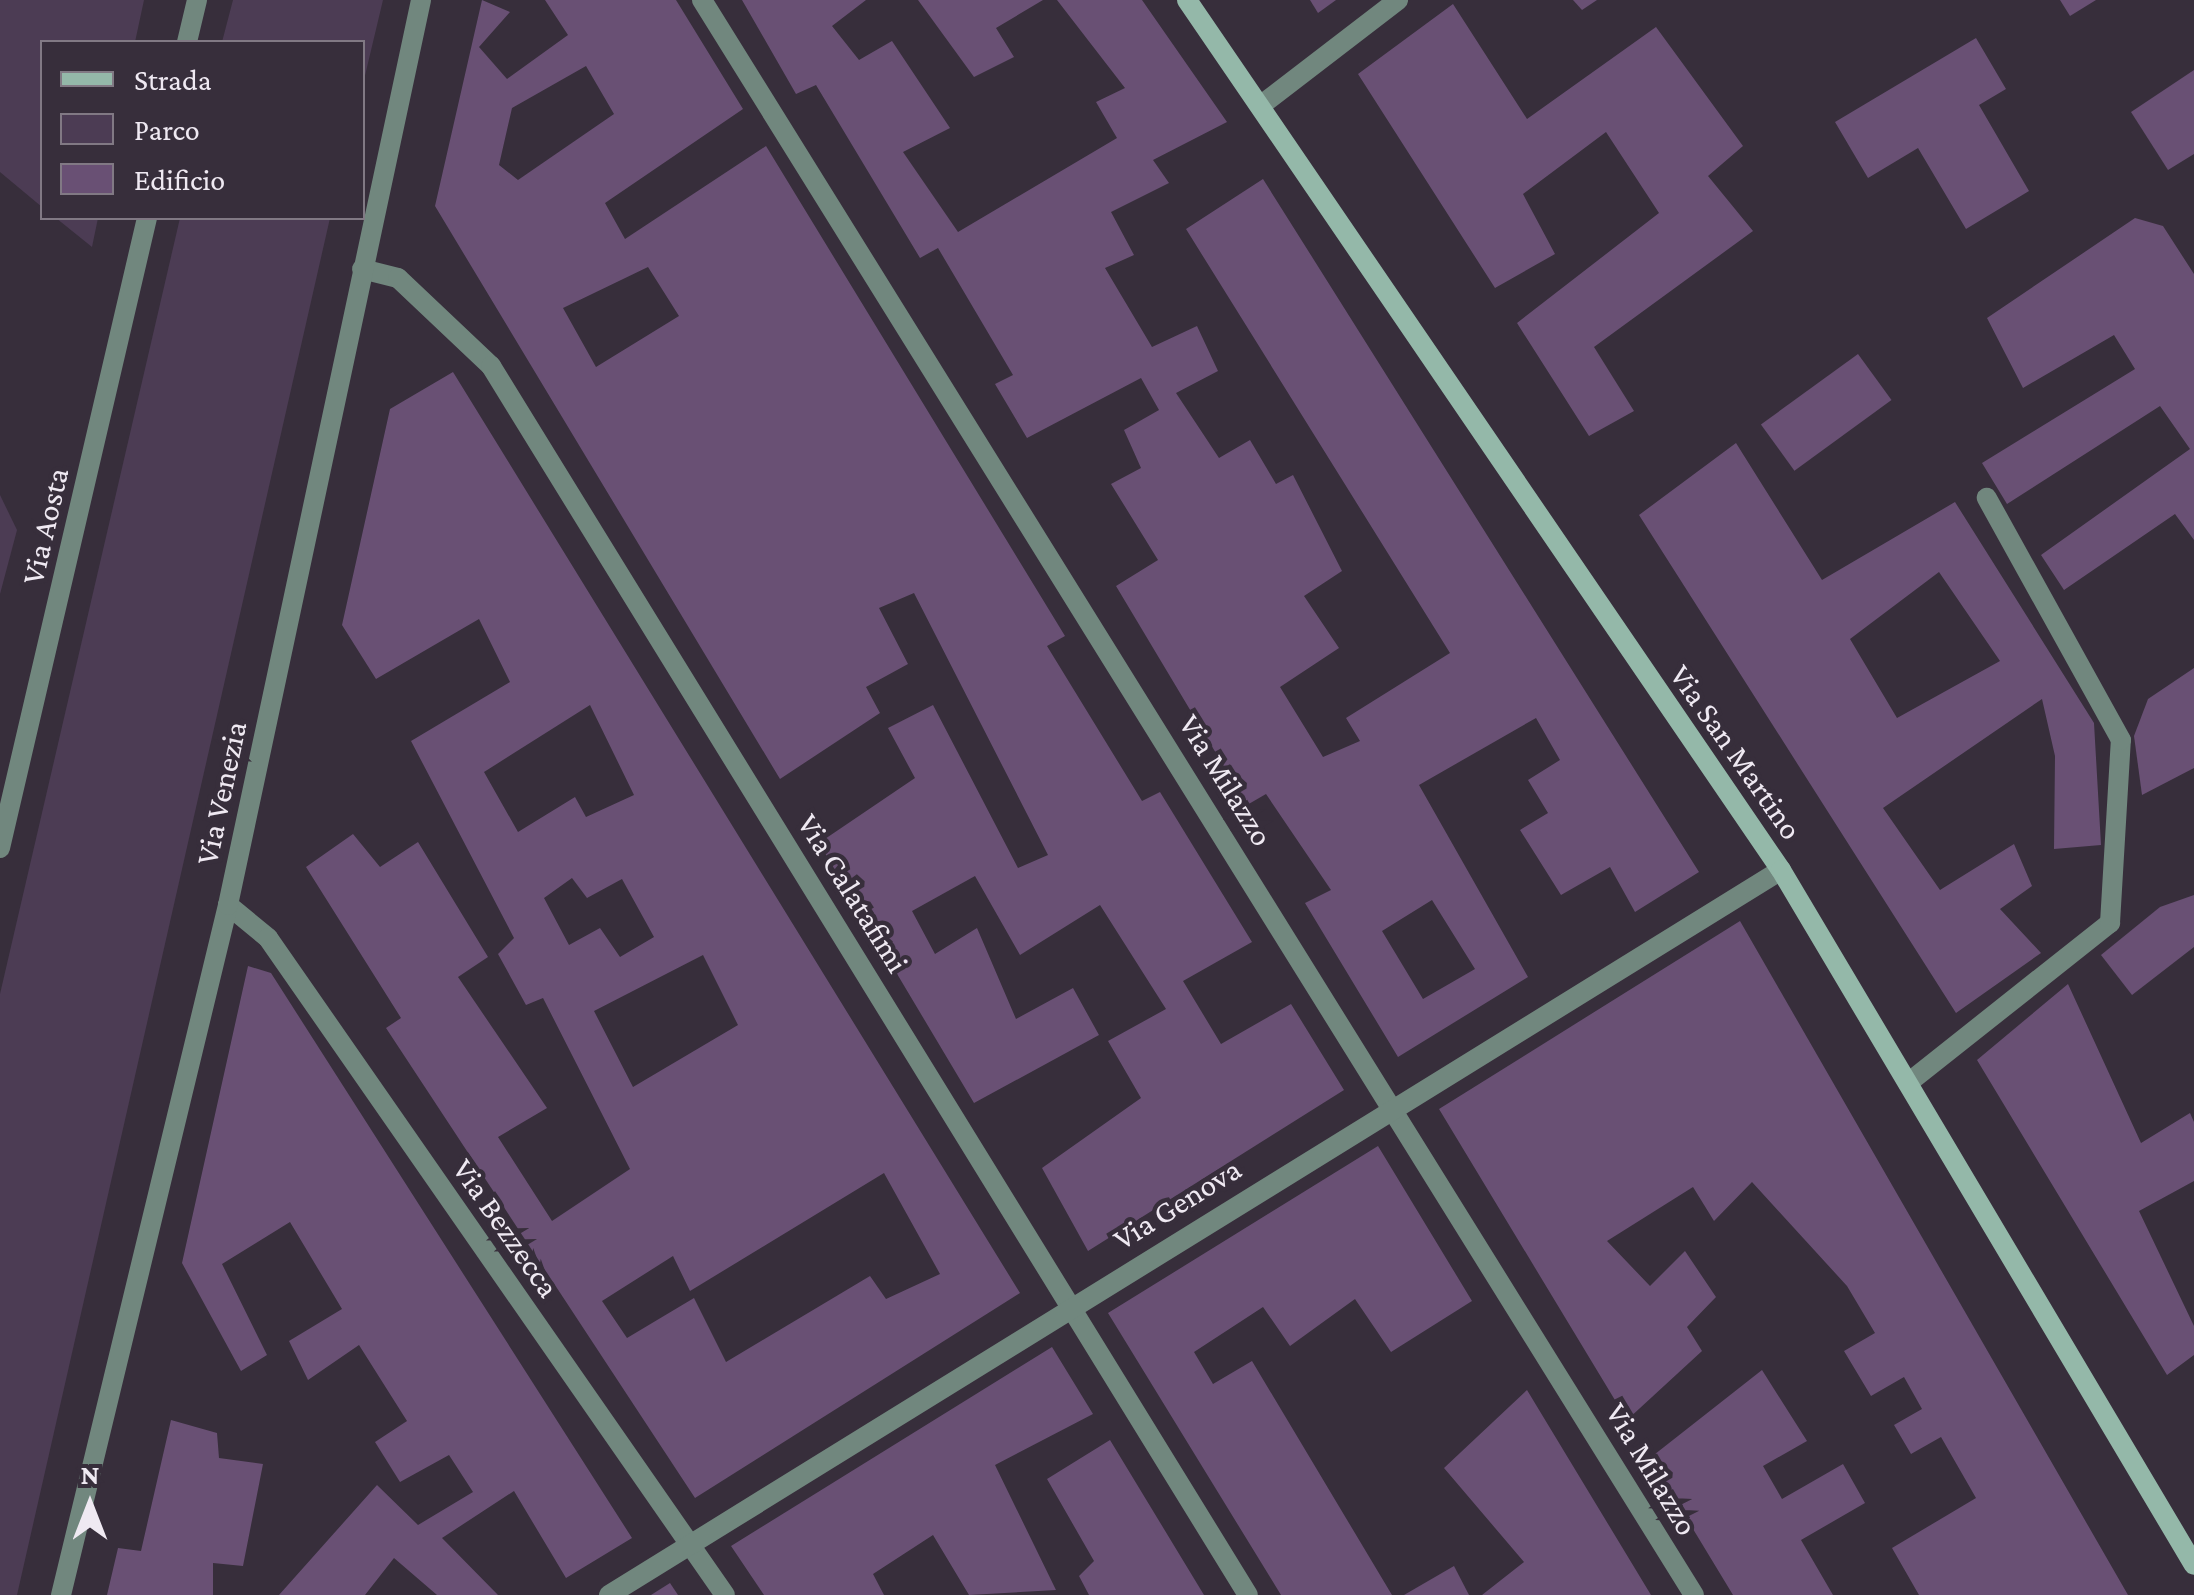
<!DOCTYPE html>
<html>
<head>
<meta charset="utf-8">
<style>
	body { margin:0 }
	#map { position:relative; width:2194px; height:1595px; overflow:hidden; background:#372e3b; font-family:"Crimson Pro",serif }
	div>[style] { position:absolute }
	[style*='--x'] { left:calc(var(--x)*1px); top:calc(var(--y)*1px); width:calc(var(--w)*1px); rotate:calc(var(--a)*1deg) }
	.green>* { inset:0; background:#4c3c54 }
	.building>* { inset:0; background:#695074; transform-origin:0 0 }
	.street>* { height:20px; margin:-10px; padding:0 10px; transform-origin:10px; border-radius:10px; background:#71877e }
	.secondary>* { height:20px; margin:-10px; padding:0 10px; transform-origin:10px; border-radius:10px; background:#94b8a9 }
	span { translate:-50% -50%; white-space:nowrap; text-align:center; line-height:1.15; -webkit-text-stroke:9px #372e3b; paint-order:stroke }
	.street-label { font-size:32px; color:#efe9f2 }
	.legend { position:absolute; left:40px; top:40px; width:325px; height:180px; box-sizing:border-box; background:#372e3b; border:2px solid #817984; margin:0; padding:12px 18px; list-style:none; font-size:30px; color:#efe9f2 }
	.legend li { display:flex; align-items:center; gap:20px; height:50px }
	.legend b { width:50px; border:2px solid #817984 }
	.north { position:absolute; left:40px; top:1455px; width:100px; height:100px; -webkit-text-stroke:8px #372e3b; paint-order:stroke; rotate:0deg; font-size:28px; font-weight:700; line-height:40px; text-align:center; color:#efe9f2 }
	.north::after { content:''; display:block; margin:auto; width:35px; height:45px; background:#efe9f2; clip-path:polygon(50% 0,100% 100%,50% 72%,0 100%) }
</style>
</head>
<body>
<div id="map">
	<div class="green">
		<i style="clip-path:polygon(0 0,144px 0,135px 42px,42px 42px,42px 207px,0 172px)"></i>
		<i style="clip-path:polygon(233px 0,383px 0,363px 84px,362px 42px,222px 42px)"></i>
		<i style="clip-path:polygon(56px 218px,98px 218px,92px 247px)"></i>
		<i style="clip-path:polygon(180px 218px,330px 218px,17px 1595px,0 1595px,0 994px)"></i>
		<i style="clip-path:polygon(0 495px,17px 530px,0 594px)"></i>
	</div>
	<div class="building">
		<i style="clip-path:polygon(evenodd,482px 0,510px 12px,479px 47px,507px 79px,568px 35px,545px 0,676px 0,743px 109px,605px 203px,625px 239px,766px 146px,1065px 636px,1047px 646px,1142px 801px,1160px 792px,1252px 942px,1183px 981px,1221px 1044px,1291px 1004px,1344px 1090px,1088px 1251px,1042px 1168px,1141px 1098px,1108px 1041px,1166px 1009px,1100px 905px,1020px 955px,975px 876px,912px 911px,935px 954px,977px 928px,1016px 1019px,1073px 988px,1099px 1035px,974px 1103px,819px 843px,915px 778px,888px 728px,933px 705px,1018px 868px,1048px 855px,914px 593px,879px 608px,908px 664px,866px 687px,880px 713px,780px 779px,435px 206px,482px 0,586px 66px,614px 114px,518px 180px,499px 165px,512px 108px,586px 66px,482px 0,648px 267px,679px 316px,596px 367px,563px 308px,648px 267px)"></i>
		<i style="clip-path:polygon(evenodd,742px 0,866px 0,832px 26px,859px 60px,892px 41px,950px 128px,903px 152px,958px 232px,1117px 138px,1096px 102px,1125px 88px,1057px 0,1142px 0,1227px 122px,1153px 160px,1169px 183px,1111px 212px,1134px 255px,1105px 268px,1152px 347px,1197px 326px,1218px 371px,1176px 393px,1219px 458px,1250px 440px,1276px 484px,1293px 475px,1342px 571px,1304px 596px,1339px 648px,1280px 687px,1323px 757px,1360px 741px,1346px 718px,1450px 653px,1186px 229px,1263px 179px,1699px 872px,1635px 912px,1610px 867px,1561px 895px,1520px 830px,1548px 813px,1528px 780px,1560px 760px,1536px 718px,1419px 785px,1528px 977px,1398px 1057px,1305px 903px,1331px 890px,1266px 794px,1247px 805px,1116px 586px,1158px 560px,1111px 484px,1141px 468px,1124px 430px,1159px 410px,1141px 378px,1027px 438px,995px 384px,1013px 375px,938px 248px,920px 258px,816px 85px,796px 94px,742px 0,1432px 900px,1475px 969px,1423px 999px,1382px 931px,1432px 900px)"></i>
		<i style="clip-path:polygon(918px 0,1043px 0,996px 28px,1014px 57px,974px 77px)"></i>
		<i style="clip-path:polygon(1310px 0,1336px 0,1318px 13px)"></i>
		<i style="clip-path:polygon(1573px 0,1597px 0,1582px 10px)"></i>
		<i style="clip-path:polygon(2060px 0,2096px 0,2070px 16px)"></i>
		<i style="clip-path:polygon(1453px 4px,1527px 119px,1656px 27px,1743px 146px,1708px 176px,1753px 231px,1594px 347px,1634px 411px,1589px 436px,1517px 323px,1659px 213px,1606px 132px,1523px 194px,1555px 254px,1495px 288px,1358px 74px)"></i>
		<i style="clip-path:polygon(1976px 38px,2006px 89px,1979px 105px,2029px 191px,1966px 229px,1918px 148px,1868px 178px,1835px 122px)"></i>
		<i style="clip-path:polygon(2194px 70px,2194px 154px,2168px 170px,2131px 112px)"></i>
		<i style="clip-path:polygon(2135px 218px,2163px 226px,2194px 274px,2194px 540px,2175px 514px,2064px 590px,2041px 555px,2190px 449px,2160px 406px,2007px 504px,1982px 463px,2135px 369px,2114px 335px,2023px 388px,1987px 318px)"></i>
		<i style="left:1858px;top:354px;width:57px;height:120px;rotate:54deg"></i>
		<i style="clip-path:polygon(evenodd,453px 372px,1020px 1293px,695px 1498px,386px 1028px,401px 1018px,306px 867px,353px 834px,380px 867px,418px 842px,488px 957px,458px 977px,547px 1108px,498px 1137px,552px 1221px,630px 1169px,543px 998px,526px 1005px,498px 954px,514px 938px,411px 741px,510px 682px,479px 619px,376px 679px,342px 625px,390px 409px,453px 372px,590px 705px,634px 795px,586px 817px,575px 797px,518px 832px,484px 772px,590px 705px,453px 372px,572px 878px,587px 898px,622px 879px,654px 937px,620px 957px,600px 928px,569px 945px,544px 898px,572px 878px,453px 372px,703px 955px,738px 1025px,633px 1087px,594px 1011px,703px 955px,453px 372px,884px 1173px,940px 1274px,886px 1299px,870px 1276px,726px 1362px,694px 1298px,627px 1338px,602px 1301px,673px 1256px,690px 1291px,884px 1173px)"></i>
		<i style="clip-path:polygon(evenodd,1736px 443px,1822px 580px,1955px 502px,2094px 723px,2101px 845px,2054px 849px,2055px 756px,2042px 699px,1883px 808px,1940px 890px,2014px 844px,2032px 886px,2000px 909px,2041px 953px,1956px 1013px,1639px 515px,1736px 443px,1939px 572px,2000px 661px,1897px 718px,1850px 639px,1939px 572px)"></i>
		<i style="clip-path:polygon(2194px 668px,2194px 768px,2142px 795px,2134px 736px,2148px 699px)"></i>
		<i style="clip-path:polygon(2194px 895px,2194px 947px,2132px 995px,2101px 955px,2160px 907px)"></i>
		<i style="clip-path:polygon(1740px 921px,2128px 1595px,1919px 1595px,1892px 1548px,1976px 1498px,1941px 1437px,1911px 1454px,1894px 1425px,1922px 1409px,1904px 1377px,1871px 1396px,1844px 1351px,1875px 1333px,1847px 1286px,1752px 1182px,1714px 1221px,1693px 1187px,1607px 1241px,1650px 1286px,1685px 1251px,1716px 1297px,1687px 1327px,1702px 1351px,1627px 1420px,1439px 1109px)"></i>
		<i style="clip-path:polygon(248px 966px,271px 973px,632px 1538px,566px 1578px,514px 1491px,442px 1538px,498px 1595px,437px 1595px,394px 1558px,365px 1595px,279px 1595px,377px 1485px,418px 1525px,473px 1492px,449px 1455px,400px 1482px,375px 1442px,407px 1421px,359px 1345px,308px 1380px,289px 1341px,342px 1309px,290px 1222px,222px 1264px,267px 1355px,241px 1371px,182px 1263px)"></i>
		<i style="clip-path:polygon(2068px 984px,2141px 1143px,2190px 1113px,2194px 1122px,2194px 1181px,2139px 1211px,2194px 1326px,2194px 1355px,2167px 1375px,1977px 1060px)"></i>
		<i style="clip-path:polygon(1378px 1146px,1472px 1301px,1391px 1352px,1355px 1299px,1290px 1346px,1263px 1307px,1194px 1352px,1213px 1384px,1252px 1361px,1392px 1595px,1281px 1595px,1108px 1313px)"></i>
		<i style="clip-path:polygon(1052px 1347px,1093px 1414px,995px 1465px,1056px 1590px,969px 1595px,933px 1535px,873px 1574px,884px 1595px,764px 1595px,731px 1546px)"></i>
		<i style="clip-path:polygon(1762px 1370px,1807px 1441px,1763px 1466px,1782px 1499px,1843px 1464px,1865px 1503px,1801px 1540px,1833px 1595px,1733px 1595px,1650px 1458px)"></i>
		<i style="clip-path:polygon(1527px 1390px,1651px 1595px,1482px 1595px,1524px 1562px,1444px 1468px)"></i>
		<i style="clip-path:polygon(171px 1420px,217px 1433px,219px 1458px,263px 1464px,243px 1566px,213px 1563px,213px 1595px,107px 1595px,118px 1548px,141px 1551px)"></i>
		<i style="clip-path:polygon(1110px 1440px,1204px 1595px,1089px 1595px,1079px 1576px,1094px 1561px,1047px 1479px)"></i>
		<i style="clip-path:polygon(1454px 1566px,1469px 1595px,1404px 1595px)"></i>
		<i style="clip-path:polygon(670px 1583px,678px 1595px,651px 1595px)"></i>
	</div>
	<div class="street">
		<i style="--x:702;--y:0;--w:1878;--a:58.12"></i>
		<i style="--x:187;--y:42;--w:43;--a:-76.6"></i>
		<i style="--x:1260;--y:106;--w:174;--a:-37.5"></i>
		<i style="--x:362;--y:269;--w:37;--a:14"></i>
		<i style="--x:398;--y:278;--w:128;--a:43.4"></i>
		<i style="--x:491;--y:366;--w:1443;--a:58.37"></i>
		<i style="--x:0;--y:848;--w:647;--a:-76.87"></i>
		<i style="--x:228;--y:905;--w:52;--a:39.5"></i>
		<i style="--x:268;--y:938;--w:800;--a:55.18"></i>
		<i style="--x:1908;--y:1083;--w:258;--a:-38.4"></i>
		<i style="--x:2110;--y:923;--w:183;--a:-86.6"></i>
		<i style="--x:2121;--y:740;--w:277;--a:-119"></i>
		<i style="--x:61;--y:1595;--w:710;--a:-76.39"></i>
		<i style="--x:228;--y:905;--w:925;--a:-77.96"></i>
		<i style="--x:609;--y:1595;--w:1378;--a:-31.74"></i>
	</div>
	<div class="secondary">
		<i style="--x:1187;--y:0;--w:1053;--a:55.68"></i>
		<i style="--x:1781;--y:870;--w:808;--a:59.28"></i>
	</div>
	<div class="street-label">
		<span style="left:45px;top:526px;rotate:-77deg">Via Aosta</span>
		<span style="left:1736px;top:752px;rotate:55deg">Via San Martino</span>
		<span style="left:1226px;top:780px;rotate:58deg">Via Milazzo</span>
		<span style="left:221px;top:793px;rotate:-78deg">Via Venezia</span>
		<span style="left:853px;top:893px;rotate:58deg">Via Calatafimi</span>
		<span style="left:1177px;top:1204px;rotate:-32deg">Via Genova</span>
		<span style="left:506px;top:1228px;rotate:55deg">Via Bezzecca</span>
		<span style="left:1652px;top:1469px;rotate:59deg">Via Milazzo</span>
	</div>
	<ul class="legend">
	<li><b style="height:12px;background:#94b8a9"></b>Strada</li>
	<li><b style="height:28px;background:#4c3c54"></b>Parco</li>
	<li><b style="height:28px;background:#695074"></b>Edificio</li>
	</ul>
	<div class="north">N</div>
</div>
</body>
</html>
